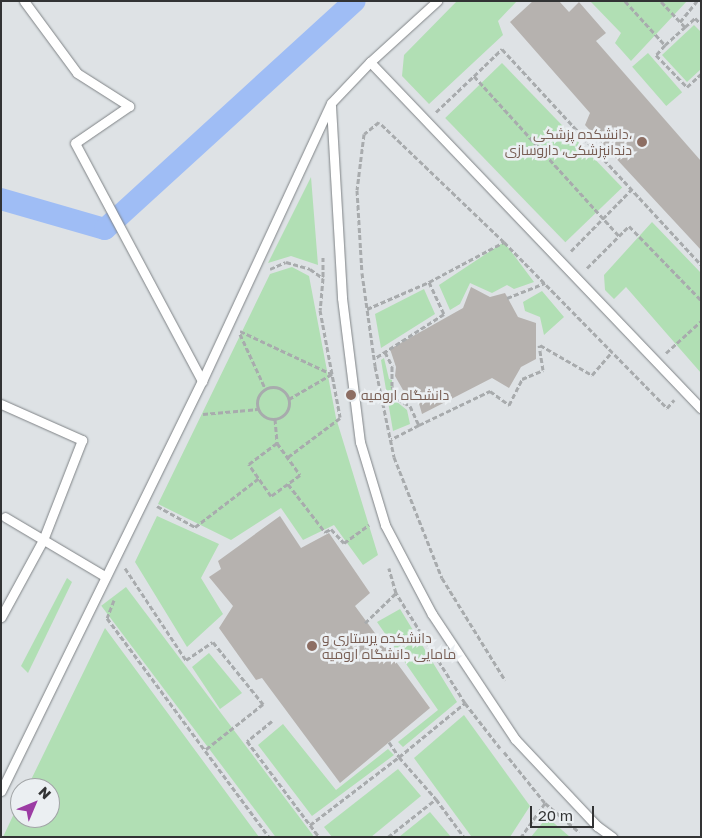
<!DOCTYPE html>
<html>
<head>
<meta charset="utf-8">
<style>
	body { margin:0 }
	#map { position:relative; width:702px; height:838px; overflow:hidden; background:#dee2e5; font-family:"Golos Text",Cairo,sans-serif }
	div>[style] { position:absolute }
	[style*='--x'] { left:calc(var(--x)*1px); top:calc(var(--y)*1px); width:calc(var(--w)*1px); rotate:calc(var(--a)*1deg) }
	.green>* { inset:0; background:#b1dfb4; transform-origin:0 0 }
	.canal>* { height:22px; margin:-11px; padding:0 11px; transform-origin:11px; border-radius:11px; background:#9fbdf5 }
	.building>* { inset:0; background:#b6b2af }
	.path>* { height:3px; margin-top:-1.5px; transform-origin:0; background:repeating-linear-gradient(90deg,#a8abad 0 5px,transparent 0 7.5px) }
	.path>.ring { margin:-1.5px; padding:0; box-sizing:content-box; background:none; border:3px solid #a8abad; border-radius:50% }
	.roads { filter:drop-shadow(0 0 1px #7f8386) drop-shadow(0 0 1px #7f8386) }
	.lane>* { height:9px; margin:-4.5px; padding:0 4.5px; transform-origin:4.5px; border-radius:4.5px; background:#fff }
	.dots>* { width:14px; height:14px; translate:-50% -50%; box-sizing:border-box; border:2px solid #ebeff2; border-radius:50% }
	span { translate:-50% -50%; white-space:nowrap; text-align:center; line-height:1.15; -webkit-text-stroke:5px #ebeff2; paint-order:stroke }
	.education-label { font-size:14px; color:#785e54 }
	.right { translate:-100% -50%; text-align:right }
	.left { translate:0 -50%; text-align:left }
	.frame { position:absolute; inset:0; border:2px solid #323334; pointer-events:none }
	.north { position:absolute; left:10px; top:778px; width:50px; height:50px; box-sizing:border-box; background:#ebeff2; border:1px solid #a1a4a6; border-radius:50%; rotate:45deg; font-size:14px; font-weight:700; line-height:20px; text-align:center; color:#323334 }
	.north::after { content:''; display:block; margin:auto; width:18px; height:22px; background:#9c3ca4; clip-path:polygon(50% 0,100% 100%,50% 72%,0 100%) }
	.scale { position:absolute; left:530px; top:806px; width:64px; height:22px; box-sizing:border-box; border:2px solid #323334; border-top:0; padding-left:6px; font-size:15px; line-height:18px; white-space:nowrap; color:#323334; -webkit-text-stroke:4px #ebeff2; paint-order:stroke }
</style>
</head>
<body>
<div id="map">
	<div class="green">
		<i style="clip-path:polygon(457px 1px,517px 1px,498px 21px,503px 35px,429px 104px,402px 76px,404px 55px)"></i>
		<i style="clip-path:polygon(590px 1px,687px 1px,631px 61px,615px 43px,621px 33px)"></i>
		<i style="clip-path:polygon(694px 25px,701px 32px,701px 69px,687px 82px,662px 55px)"></i>
		<i style="left:648px;top:53px;width:52px;height:21px;rotate:49deg"></i>
		<i style="left:502px;top:63px;width:173px;height:79px;rotate:46deg"></i>
		<i style="clip-path:polygon(311px 177px,318px 265px,291px 256px,268px 263px)"></i>
		<i style="clip-path:polygon(652px 222px,701px 273px,701px 373px,626px 287px,614px 299px,605px 290px,604px 275px)"></i>
		<i style="clip-path:polygon(504px 242px,534px 282px,514px 289px,507px 285px,492px 293px,470px 283px,460px 304px,450px 310px,439px 285px)"></i>
		<i style="clip-path:polygon(292px 267px,309px 276px,336px 418px,378px 555px,363px 565px,334px 525px,303px 540px,281px 508px,231px 540px,158px 504px,270px 274px)"></i>
		<i style="clip-path:polygon(424px 289px,435px 314px,381px 348px,375px 314px)"></i>
		<i style="clip-path:polygon(542px 291px,564px 317px,544px 335px,540px 317px,525px 311px,523px 302px)"></i>
		<i style="clip-path:polygon(384px 358px,389px 379px,392px 380px,392px 398px,407px 410px,410px 424px,393px 431px,381px 360px)"></i>
		<i style="clip-path:polygon(157px 516px,219px 544px,201px 578px,223px 614px,187px 647px,135px 562px)"></i>
		<i style="clip-path:polygon(67px 578px,72px 582px,28px 673px,21px 666px)"></i>
		<i style="left:126px;top:587px;width:311px;height:31px;rotate:53deg"></i>
		<i style="clip-path:polygon(400px 609px,457px 702px,403px 747px,398px 742px,438px 710px,377px 622px)"></i>
		<i style="clip-path:polygon(105px 628px,259px 837px,3px 837px,20px 801px,20px 818px,50px 818px,50px 788px,27px 788px)"></i>
		<i style="clip-path:polygon(209px 653px,242px 693px,220px 709px,192px 667px)"></i>
		<i style="clip-path:polygon(464px 715px,530px 806px,510px 837px,471px 836px,414px 758px)"></i>
		<i style="clip-path:polygon(283px 724px,336px 790px,388px 749px,394px 755px,312px 816px,258px 745px)"></i>
		<i style="clip-path:polygon(398px 769px,421px 796px,371px 837px,332px 837px,324px 827px)"></i>
		<i style="clip-path:polygon(430px 812px,451px 837px,399px 837px)"></i>
		<i style="clip-path:polygon(547px 817px,570px 837px,531px 837px)"></i>
	</div>
	<div class="canal">
		<i style="--x:1;--y:199;--w:108;--a:16.1"></i>
		<i style="--x:105;--y:229;--w:338;--a:-42.4"></i>
	</div>
	<div class="building">
		<i style="clip-path:polygon(533px 1px,559px 1px,569px 12px,579px 2px,606px 33px,596px 41px,701px 161px,701px 250px,585px 125px,590px 113px,510px 22px)"></i>
		<i style="clip-path:polygon(471px 287px,490px 297px,505px 293px,518px 317px,536px 323px,536px 359px,521px 367px,509px 388px,492px 378px,422px 414px,416px 393px,403px 390px,395px 376px,396px 367px,390px 349px,463px 308px)"></i>
		<i style="clip-path:polygon(280px 516px,301px 548px,329px 533px,370px 593px,355px 606px,430px 708px,340px 783px,262px 678px,256px 680px,219px 628px,233px 606px,209px 577px,221px 569px,218px 561px)"></i>
	</div>
	<div class="path">
		<i style="--x:625;--y:1;--w:59;--a:47.7"></i>
		<i style="--x:665;--y:45;--w:27;--a:-42"></i>
		<i style="--x:685;--y:27;--w:35;--a:-133"></i>
		<i style="--x:680;--y:22;--w:27;--a:-51"></i>
		<i style="--x:685;--y:27;--w:13;--a:-42"></i>
		<i style="--x:695;--y:18;--w:8;--a:45"></i>
		<i style="--x:665;--y:45;--w:13;--a:132"></i>
		<i style="--x:656;--y:55;--w:45;--a:45.9"></i>
		<i style="--x:687;--y:87;--w:19;--a:-43"></i>
		<i style="--x:474;--y:76;--w:39;--a:-44"></i>
		<i style="--x:502;--y:49;--w:294;--a:47.3"></i>
		<i style="--x:436;--y:112;--w:52;--a:-43.5"></i>
		<i style="--x:474;--y:76;--w:216;--a:47.8"></i>
		<i style="--x:504;--y:242;--w:173;--a:-136.2"></i>
		<i style="--x:379;--y:122;--w:19;--a:141"></i>
		<i style="--x:364;--y:134;--w:56;--a:97.1"></i>
		<i style="--x:357;--y:190;--w:83;--a:86.6"></i>
		<i style="--x:362;--y:273;--w:94;--a:82"></i>
		<i style="--x:375;--y:366;--w:93;--a:78.2"></i>
		<i style="--x:394;--y:457;--w:130;--a:68.4"></i>
		<i style="--x:442;--y:578;--w:120;--a:58.3"></i>
		<i style="--x:571;--y:251;--w:87;--a:-45.5"></i>
		<i style="--x:323;--y:257;--w:21;--a:90"></i>
		<i style="--x:587;--y:268;--w:59;--a:-45"></i>
		<i style="--x:629;--y:226;--w:103;--a:45.8"></i>
		<i style="--x:270;--y:269;--w:17;--a:-24"></i>
		<i style="--x:286;--y:262;--w:25;--a:16"></i>
		<i style="--x:310;--y:269;--w:16;--a:35"></i>
		<i style="--x:323;--y:278;--w:32;--a:95"></i>
		<i style="--x:320;--y:310;--w:109;--a:79.4"></i>
		<i style="--x:429;--y:282;--w:85;--a:-28.1"></i>
		<i style="--x:504;--y:242;--w:233;--a:45.5"></i>
		<i style="--x:667;--y:408;--w:11;--a:-49"></i>
		<i style="--x:507;--y:298;--w:41;--a:-21.5"></i>
		<i style="--x:367;--y:309;--w:68;--a:-23.5"></i>
		<i style="--x:429;--y:282;--w:35;--a:65"></i>
		<i style="--x:444;--y:314;--w:83;--a:147.3"></i>
		<i style="--x:240;--y:331;--w:102;--a:25.1"></i>
		<i style="--x:332;--y:374;--w:50;--a:149.8"></i>
		<i style="--x:240;--y:334;--w:60;--a:65.2"></i>
		<i style="--x:540;--y:345;--w:60;--a:30"></i>
		<i style="--x:592;--y:375;--w:30;--a:-49"></i>
		<i style="--x:385;--y:352;--w:16;--a:63"></i>
		<i style="--x:392;--y:366;--w:20;--a:90"></i>
		<i style="--x:392;--y:386;--w:14;--a:69"></i>
		<i style="--x:397;--y:399;--w:15;--a:28"></i>
		<i style="--x:410;--y:406;--w:21;--a:65"></i>
		<i style="--x:419;--y:425;--w:31;--a:153"></i>
		<i style="--x:666;--y:353;--w:47;--a:-42.4"></i>
		<i class="ring" style="left:257px;top:387px;width:29px;height:29px"></i>
		<i style="--x:203;--y:414;--w:55;--a:-5.2"></i>
		<i style="--x:275;--y:419;--w:24;--a:85"></i>
		<i style="--x:277;--y:443;--w:39;--a:54"></i>
		<i style="--x:300;--y:475;--w:36;--a:144"></i>
		<i style="--x:271;--y:496;--w:39;--a:-125"></i>
		<i style="--x:249;--y:464;--w:35;--a:-37"></i>
		<i style="--x:419;--y:425;--w:79;--a:-25.6"></i>
		<i style="--x:490;--y:391;--w:24;--a:36"></i>
		<i style="--x:509;--y:405;--w:29;--a:-63"></i>
		<i style="--x:522;--y:379;--w:23;--a:-23"></i>
		<i style="--x:543;--y:370;--w:25;--a:-99"></i>
		<i style="--x:288;--y:457;--w:65;--a:-36.9"></i>
		<i style="--x:288;--y:484;--w:61;--a:52.4"></i>
		<i style="--x:325;--y:532;--w:7;--a:-27"></i>
		<i style="--x:331;--y:529;--w:19;--a:47"></i>
		<i style="--x:344;--y:543;--w:31;--a:-36"></i>
		<i style="--x:157;--y:506;--w:43;--a:28.9"></i>
		<i style="--x:195;--y:527;--w:81;--a:-37.4"></i>
		<i style="--x:125;--y:568;--w:110;--a:56.5"></i>
		<i style="--x:186;--y:660;--w:32;--a:-34"></i>
		<i style="--x:213;--y:642;--w:80;--a:51.1"></i>
		<i style="--x:263;--y:704;--w:74;--a:141.6"></i>
		<i style="--x:114;--y:600;--w:19;--a:111"></i>
		<i style="--x:107;--y:618;--w:272;--a:53.5"></i>
		<i style="--x:365;--y:623;--w:43;--a:-44.1"></i>
		<i style="--x:396;--y:593;--w:26;--a:-106"></i>
		<i style="--x:465;--y:703;--w:57;--a:52.1"></i>
		<i style="--x:272;--y:721;--w:32;--a:141"></i>
		<i style="--x:247;--y:741;--w:120;--a:53.1"></i>
		<i style="--x:389;--y:742;--w:18;--a:56"></i>
		<i style="--x:399;--y:757;--w:85;--a:-39.3"></i>
		<i style="--x:465;--y:703;--w:130;--a:-122.1"></i>
		<i style="--x:504;--y:752;--w:65;--a:51.2"></i>
		<i style="--x:545;--y:803;--w:42;--a:125.2"></i>
		<i style="--x:545;--y:803;--w:45;--a:40.5"></i>
		<i style="--x:310;--y:825;--w:112;--a:-37.4"></i>
		<i style="--x:399;--y:757;--w:56;--a:48.6"></i>
		<i style="--x:388;--y:837;--w:61;--a:-38.4"></i>
		<i style="--x:436;--y:799;--w:47;--a:53.6"></i>
	</div>
	<div class="roads">
		<div class="lane">
			<i style="--x:24;--y:1;--w:89;--a:53.6"></i>
			<i style="--x:77;--y:73;--w:62;--a:32.4"></i>
			<i style="--x:129;--y:106;--w:65;--a:145.6"></i>
			<i style="--x:75;--y:143;--w:270;--a:61.9"></i>
			<i style="--x:370;--y:62;--w:479;--a:46.3"></i>
			<i style="--x:331;--y:106;--w:192;--a:86.7"></i>
			<i style="--x:342;--y:298;--w:145;--a:82.9"></i>
			<i style="--x:360;--y:442;--w:87;--a:73.2"></i>
			<i style="--x:385;--y:525;--w:101;--a:62.2"></i>
			<i style="--x:432;--y:614;--w:150;--a:56.4"></i>
			<i style="--x:515;--y:739;--w:120;--a:46.7"></i>
			<i style="--x:597;--y:826;--w:19;--a:36"></i>
			<i style="--x:1;--y:404;--w:89;--a:24"></i>
			<i style="--x:82;--y:440;--w:107;--a:111.3"></i>
			<i style="--x:43;--y:540;--w:88;--a:118.6"></i>
			<i style="--x:5;--y:517;--w:117;--a:30.7"></i>
			<i style="--x:1;--y:791;--w:457;--a:-63.9"></i>
			<i style="--x:202;--y:381;--w:306;--a:-65.1"></i>
			<i style="--x:331;--y:103;--w:57;--a:-46.4"></i>
			<i style="--x:370;--y:62;--w:91;--a:-42.3"></i>
		</div>
	</div>
	<div class="dots">
		<i style="left:642px;top:142px;background:#8d6e63"></i>
		<i style="left:351px;top:395px;background:#8d6e63"></i>
		<i style="left:312px;top:646px;background:#8d6e63"></i>
	</div>
	<div class="education-label">
		<span class="right" style="left:632px;top:142px">دانشکده پزشکی،<br>دندانپزشکی، داروسازی</span>
		<span class="left" style="left:361px;top:395px">دانشگاه ارومیه</span>
		<span class="left" style="left:322px;top:646px">دانشکده پرستاری و<br>مامایی دانشگاه ارومیه</span>
	</div>
	<div class="frame"></div>
	<div class="north">N</div>
	<div class="scale">20 m</div>
</div>
</body>
</html>
